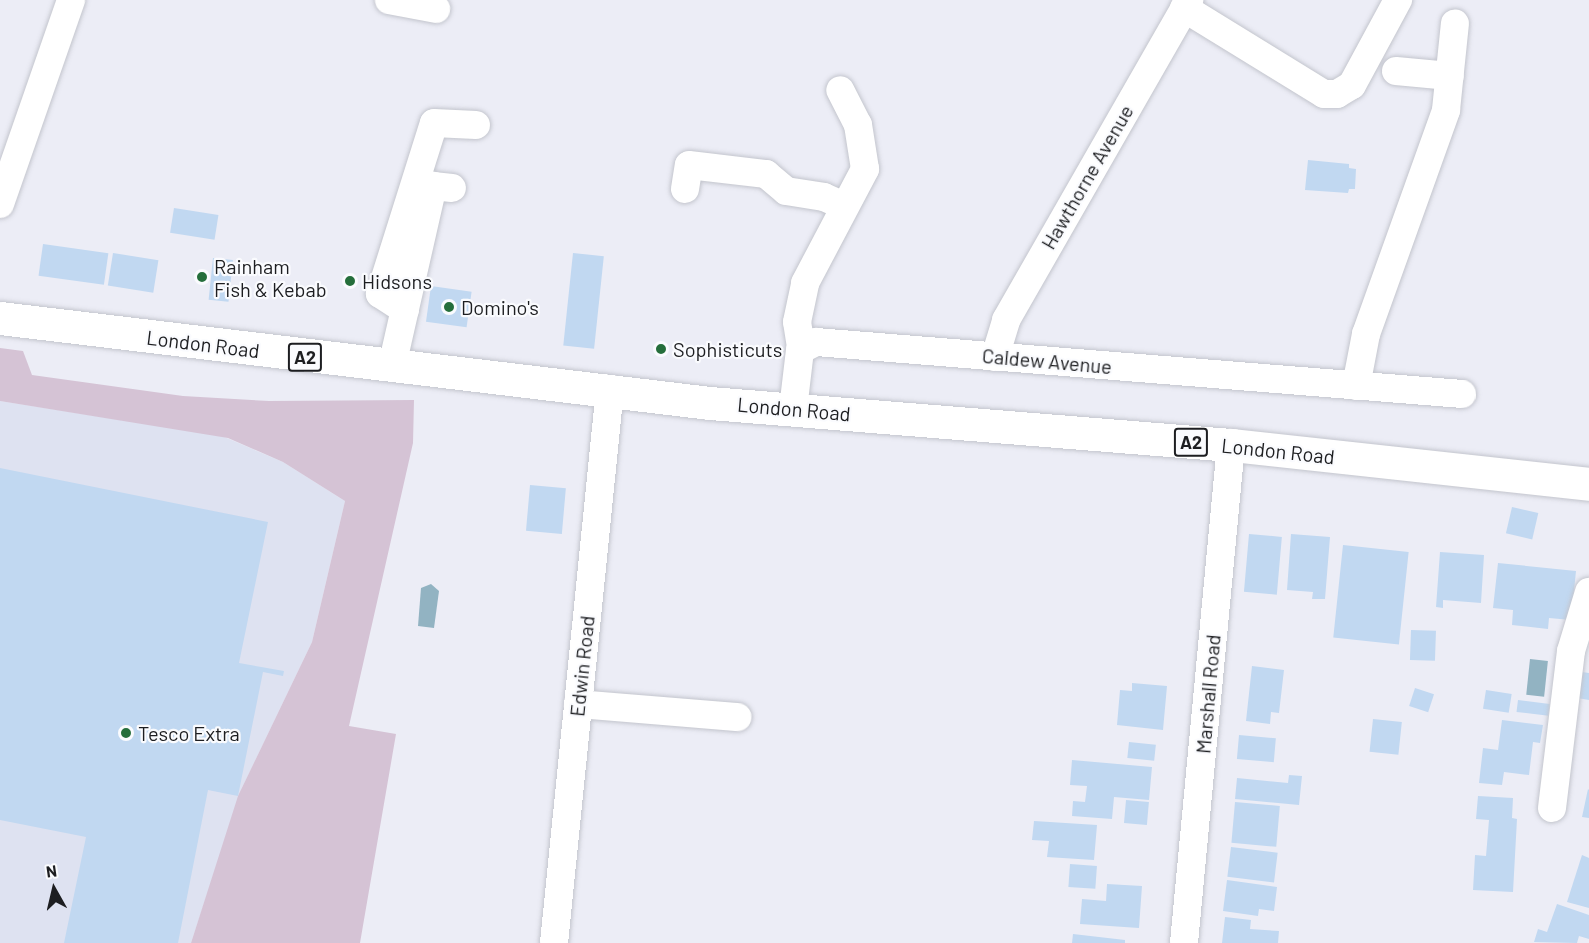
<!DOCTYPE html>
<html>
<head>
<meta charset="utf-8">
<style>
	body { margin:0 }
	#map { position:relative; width:1589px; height:943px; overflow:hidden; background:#ecedf6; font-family:Barlow,sans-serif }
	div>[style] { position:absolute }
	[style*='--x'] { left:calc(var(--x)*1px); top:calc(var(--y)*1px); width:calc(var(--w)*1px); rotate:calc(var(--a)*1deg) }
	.built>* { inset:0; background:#dee2f1 }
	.green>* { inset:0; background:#d5c3d5 }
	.water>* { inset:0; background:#92b3c2; transform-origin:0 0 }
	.building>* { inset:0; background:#c1d8f1; transform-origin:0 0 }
	.roads { filter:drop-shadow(0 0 2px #c3c5cd) drop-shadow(0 0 2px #c3c5cd) }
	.minor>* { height:28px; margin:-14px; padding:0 14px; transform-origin:14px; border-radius:14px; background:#fff }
	.major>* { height:33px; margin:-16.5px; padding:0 16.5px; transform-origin:16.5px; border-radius:16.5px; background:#fff }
	.dots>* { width:16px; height:16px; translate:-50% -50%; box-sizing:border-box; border:3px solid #fafbfe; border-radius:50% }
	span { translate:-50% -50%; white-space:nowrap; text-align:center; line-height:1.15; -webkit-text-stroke:4.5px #fafbfe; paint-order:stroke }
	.shield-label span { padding:2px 4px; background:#fafbfe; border:2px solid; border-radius:4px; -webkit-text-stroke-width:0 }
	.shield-label { font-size:18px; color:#1d1e21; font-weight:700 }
	.street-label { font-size:20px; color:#1d1e21 }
	.poi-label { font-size:20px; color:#1d1e21 }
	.left { translate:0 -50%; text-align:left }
	.north { position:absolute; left:24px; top:859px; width:60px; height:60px; -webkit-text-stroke:4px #fafbfe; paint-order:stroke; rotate:352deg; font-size:16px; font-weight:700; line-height:24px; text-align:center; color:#1d1e21 }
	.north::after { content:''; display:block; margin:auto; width:21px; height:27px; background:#1d1e21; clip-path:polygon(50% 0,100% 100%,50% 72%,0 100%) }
</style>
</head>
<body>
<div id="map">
	<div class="built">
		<i style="clip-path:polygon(0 401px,222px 436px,283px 462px,345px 501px,312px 642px,242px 788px,191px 943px,0 943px)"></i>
	</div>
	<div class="green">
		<i style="clip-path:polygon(0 348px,23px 351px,32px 375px,183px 396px,269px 401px,414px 400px,413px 443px,349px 726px,396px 734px,360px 943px,191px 943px,238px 796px,312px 642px,345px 501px,283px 462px,228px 438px,0 401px)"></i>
	</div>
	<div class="water">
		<i style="clip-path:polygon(431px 584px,439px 591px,434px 628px,418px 626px,421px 588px)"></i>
		<i style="left:1530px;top:659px;width:18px;height:36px;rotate:6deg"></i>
	</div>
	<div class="building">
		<i style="clip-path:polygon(1308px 160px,1349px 164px,1349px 168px,1356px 169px,1355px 189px,1349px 189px,1348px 193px,1305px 190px)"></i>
		<i style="left:174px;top:208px;width:45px;height:25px;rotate:9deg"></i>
		<i style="left:43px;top:244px;width:66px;height:32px;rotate:8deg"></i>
		<i style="left:113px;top:253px;width:46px;height:33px;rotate:9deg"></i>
		<i style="left:573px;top:253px;width:31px;height:93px;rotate:6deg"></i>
		<i style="left:213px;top:258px;width:20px;height:42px;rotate:6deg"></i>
		<i style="left:431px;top:286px;width:41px;height:36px;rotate:8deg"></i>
		<i style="clip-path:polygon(0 468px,268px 522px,239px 663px,284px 671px,283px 676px,263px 672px,238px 796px,208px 790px,178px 943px,64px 943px,86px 837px,0 820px)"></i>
		<i style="left:530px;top:485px;width:36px;height:46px;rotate:5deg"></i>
		<i style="left:1512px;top:507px;width:27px;height:27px;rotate:13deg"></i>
		<i style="left:1249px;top:534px;width:33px;height:58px;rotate:5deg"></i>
		<i style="clip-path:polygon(1291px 534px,1330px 537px,1325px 599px,1312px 599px,1313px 592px,1287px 590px)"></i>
		<i style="left:1343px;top:545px;width:66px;height:93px;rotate:6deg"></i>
		<i style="clip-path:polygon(1440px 552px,1484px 555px,1481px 603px,1443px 600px,1443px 608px,1436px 607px)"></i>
		<i style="clip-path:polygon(1498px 563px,1576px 571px,1571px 620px,1549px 618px,1548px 629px,1512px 625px,1513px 610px,1493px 608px)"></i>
		<i style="left:1411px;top:630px;width:25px;height:30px;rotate:2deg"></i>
		<i style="clip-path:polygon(1252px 666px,1284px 670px,1279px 713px,1271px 712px,1270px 724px,1246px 721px)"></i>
		<i style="clip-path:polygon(1582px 672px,1589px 673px,1589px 700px,1577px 698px)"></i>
		<i style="clip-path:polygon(1132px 683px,1167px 686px,1163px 730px,1117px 725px,1120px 690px,1132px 691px)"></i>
		<i style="left:1415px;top:688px;width:20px;height:19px;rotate:18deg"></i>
		<i style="left:1486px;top:690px;width:26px;height:19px;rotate:9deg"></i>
		<i style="left:1518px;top:700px;width:32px;height:12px;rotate:7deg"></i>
		<i style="left:1373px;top:719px;width:29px;height:33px;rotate:6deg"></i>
		<i style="clip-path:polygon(1502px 720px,1543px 725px,1540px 743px,1533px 742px,1529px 775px,1504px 772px,1502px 785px,1479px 783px,1483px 748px,1498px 750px)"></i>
		<i style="left:1239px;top:735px;width:37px;height:24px;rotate:5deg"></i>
		<i style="left:1129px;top:742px;width:27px;height:16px;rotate:6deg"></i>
		<i style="clip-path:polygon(1072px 760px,1152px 767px,1149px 800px,1114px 797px,1112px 819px,1072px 816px,1073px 801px,1085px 802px,1087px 786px,1070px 785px)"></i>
		<i style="clip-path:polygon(1289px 775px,1302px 776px,1299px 805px,1235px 799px,1237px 778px,1288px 783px)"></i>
		<i style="clip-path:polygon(1588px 789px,1589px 790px,1589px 818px,1582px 817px)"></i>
		<i style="clip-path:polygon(1478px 796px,1513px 798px,1512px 818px,1517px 819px,1513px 892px,1473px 890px,1475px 855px,1486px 856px,1489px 820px,1476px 819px)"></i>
		<i style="left:1126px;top:800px;width:23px;height:23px;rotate:5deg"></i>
		<i style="left:1235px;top:802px;width:45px;height:41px;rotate:5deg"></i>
		<i style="clip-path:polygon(1034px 821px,1097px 825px,1094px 860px,1047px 857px,1049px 841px,1032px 840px)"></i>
		<i style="left:1231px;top:847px;width:47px;height:30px;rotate:7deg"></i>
		<i style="clip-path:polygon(1582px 855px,1589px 858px,1589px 908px,1567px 902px)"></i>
		<i style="left:1070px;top:864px;width:27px;height:23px;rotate:4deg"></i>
		<i style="clip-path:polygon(1227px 880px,1277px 887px,1274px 911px,1259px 909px,1258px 916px,1223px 911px)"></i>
		<i style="clip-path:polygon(1107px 884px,1142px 886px,1139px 928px,1080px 924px,1082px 899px,1106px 901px)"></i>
		<i style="clip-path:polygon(1557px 904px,1589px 915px,1589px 939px,1579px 936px,1577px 943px,1534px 942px,1538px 929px,1547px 932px)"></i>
		<i style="clip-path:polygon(1225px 917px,1251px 920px,1250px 929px,1279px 931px,1278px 943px,1222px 943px)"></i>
		<i style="clip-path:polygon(1073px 934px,1125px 940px,1125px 943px,1072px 943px)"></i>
	</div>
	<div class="roads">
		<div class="minor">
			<i style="--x:389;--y:0;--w:48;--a:10.8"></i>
			<i style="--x:1184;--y:8;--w:164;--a:31.6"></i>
			<i style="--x:1324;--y:94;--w:13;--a:0"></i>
			<i style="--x:1337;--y:94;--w:17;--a:-31"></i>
			<i style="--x:1352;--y:85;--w:97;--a:-61.6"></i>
			<i style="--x:1396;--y:71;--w:54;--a:5.3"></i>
			<i style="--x:685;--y:189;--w:24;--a:-81"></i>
			<i style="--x:689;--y:165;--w:78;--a:6.7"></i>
			<i style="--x:766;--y:174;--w:26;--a:40"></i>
			<i style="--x:786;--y:191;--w:38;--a:9"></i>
			<i style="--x:824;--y:197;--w:22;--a:24"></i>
			<i style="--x:0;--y:204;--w:216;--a:-70.8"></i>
			<i style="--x:405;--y:310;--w:30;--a:-147"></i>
			<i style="--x:380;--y:294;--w:179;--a:-72.5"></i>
			<i style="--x:434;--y:123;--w:42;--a:2.7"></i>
			<i style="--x:801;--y:347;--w:25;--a:-99"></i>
			<i style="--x:797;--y:322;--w:40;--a:-78"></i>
			<i style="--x:805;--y:283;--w:129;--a:-62.2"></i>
			<i style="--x:865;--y:169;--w:45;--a:-99"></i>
			<i style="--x:858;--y:125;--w:39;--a:-117"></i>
			<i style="--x:995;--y:357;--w:39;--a:-73"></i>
			<i style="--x:1006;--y:320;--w:369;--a:-60.2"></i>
			<i style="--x:392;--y:366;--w:185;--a:-77.2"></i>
			<i style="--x:433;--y:186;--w:19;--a:6"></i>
			<i style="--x:1356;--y:386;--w:53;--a:-79.1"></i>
			<i style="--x:1366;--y:334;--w:238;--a:-70.3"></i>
			<i style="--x:1446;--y:110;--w:87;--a:-84.1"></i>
			<i style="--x:793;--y:409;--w:59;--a:-83.2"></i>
			<i style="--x:800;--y:350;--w:18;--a:-27"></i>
			<i style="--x:816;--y:342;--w:648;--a:4.6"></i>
			<i style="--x:578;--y:704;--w:160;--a:4.7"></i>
			<i style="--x:1552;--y:808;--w:158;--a:-83.1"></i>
			<i style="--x:1571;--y:651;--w:62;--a:-73"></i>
			<i style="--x:554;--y:943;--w:557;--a:-84.23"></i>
			<i style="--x:1184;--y:943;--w:500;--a:-84.61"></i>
		</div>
		<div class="major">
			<i style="--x:0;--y:318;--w:715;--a:6.83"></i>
			<i style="--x:710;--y:403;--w:523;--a:4.61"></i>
			<i style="--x:1231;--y:445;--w:360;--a:6.2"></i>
		</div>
	</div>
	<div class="dots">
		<i style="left:202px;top:277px;background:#256e3b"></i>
		<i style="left:350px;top:281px;background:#256e3b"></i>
		<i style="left:449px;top:307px;background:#256e3b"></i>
		<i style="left:661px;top:349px;background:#256e3b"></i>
		<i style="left:126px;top:733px;background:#256e3b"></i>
	</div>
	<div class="shield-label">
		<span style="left:305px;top:357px">A2</span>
		<span style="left:1191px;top:442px">A2</span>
	</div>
	<div class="street-label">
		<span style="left:1087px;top:177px;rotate:-60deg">Hawthorne Avenue</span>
		<span style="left:203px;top:344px;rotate:7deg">London Road</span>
		<span style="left:1047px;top:361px;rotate:5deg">Caldew Avenue</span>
		<span style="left:794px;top:409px;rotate:5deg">London Road</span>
		<span style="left:1278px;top:451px;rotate:6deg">London Road</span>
		<span style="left:582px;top:666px;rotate:-84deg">Edwin Road</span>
		<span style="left:1208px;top:694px;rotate:-85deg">Marshall Road</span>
	</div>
	<div class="poi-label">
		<span class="left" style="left:214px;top:278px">Rainham<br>Fish &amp; Kebab</span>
		<span class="left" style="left:362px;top:281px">Hidsons</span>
		<span class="left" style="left:461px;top:307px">Domino's</span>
		<span class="left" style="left:673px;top:349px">Sophisticuts</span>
		<span class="left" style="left:138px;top:733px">Tesco Extra</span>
	</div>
	<div class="north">N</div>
</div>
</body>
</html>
